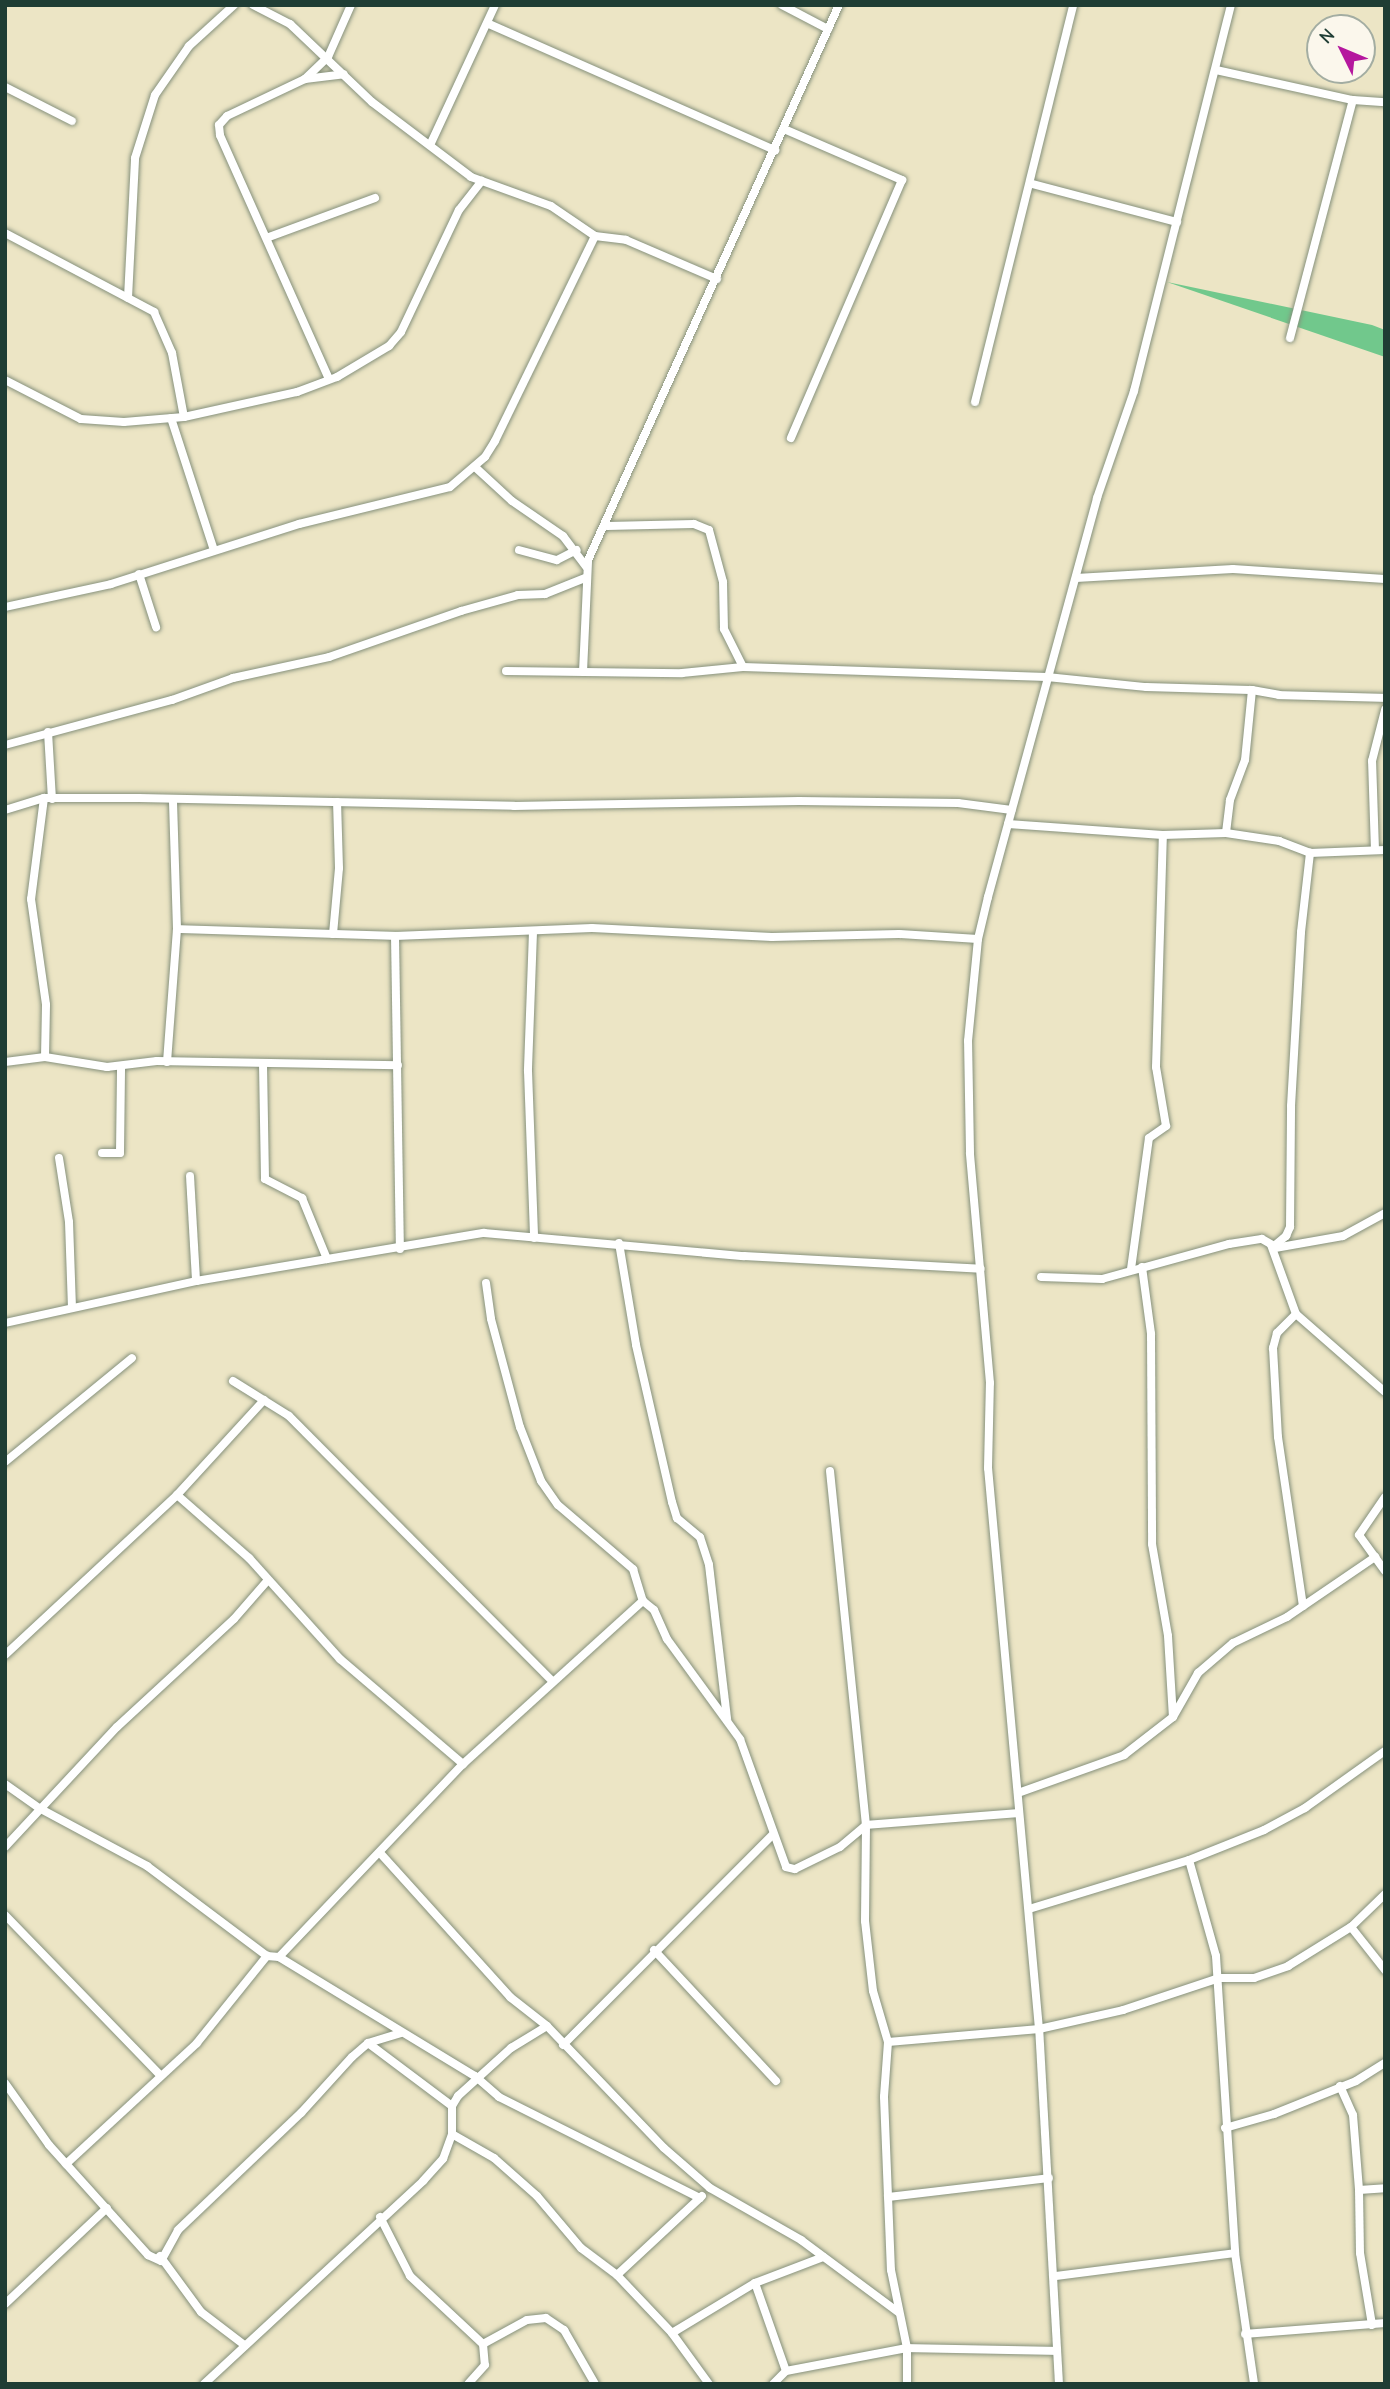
<!DOCTYPE html>
<html>
<head>
<meta charset="utf-8">
<style>
	body { margin:0 }
	#map { position:relative; width:1390px; height:2389px; overflow:hidden; background:#ece5c5; font-family:"Comic Neue",sans-serif }
	div>[style] { position:absolute }
	[style*='--x'] { left:calc(var(--x)*1px); top:calc(var(--y)*1px); width:calc(var(--w)*1px); rotate:calc(var(--a)*1deg) }
	.green>* { inset:0; background:#71c88c }
	.roads { filter:drop-shadow(0 0 2px #86917c) drop-shadow(0 0 2px #86917c) }
	.street>* { height:8px; margin:-4px; padding:0 4px; transform-origin:4px; border-radius:4px; background:#fff }
	span { translate:-50% -50%; white-space:nowrap; text-align:center; line-height:1.15; -webkit-text-stroke:7px #fbf7ec; paint-order:stroke }
	.frame { position:absolute; inset:0; border:7px solid #1f3d34; pointer-events:none }
	.north { position:absolute; left:1306px; top:14px; width:70px; height:70px; box-sizing:border-box; background:#fbf7ec; border:2px solid #a3ada2; border-radius:50%; rotate:313deg; font-size:19px; font-weight:700; line-height:28px; text-align:center; color:#1f3d34 }
	.north::after { content:''; display:block; margin:auto; width:24px; height:32px; background:#b5179e; clip-path:polygon(50% 0,100% 100%,50% 72%,0 100%) }
</style>
</head>
<body>
<div id="map">
	<div class="green">
		<i style="clip-path:polygon(1167px 282px,1372px 325px,1385px 330px,1385px 357px)"></i>
	</div>
	<div class="roads">
		<div class="street">
			<i style="--x:253;--y:5;--w:42;--a:27.2"></i>
			<i style="--x:290;--y:24;--w:113;--a:43.6"></i>
			<i style="--x:372;--y:102;--w:124;--a:37.1"></i>
			<i style="--x:471;--y:177;--w:85;--a:19.9"></i>
			<i style="--x:551;--y:206;--w:53;--a:34.3"></i>
			<i style="--x:595;--y:236;--w:31;--a:7"></i>
			<i style="--x:626;--y:240;--w:99;--a:23.2"></i>
			<i style="--x:782;--y:5;--w:52;--a:27.6"></i>
			<i style="--x:489;--y:24;--w:313;--a:23.8"></i>
			<i style="--x:1216;--y:70;--w:140;--a:12.4"></i>
			<i style="--x:1353;--y:100;--w:32;--a:4"></i>
			<i style="--x:305;--y:79;--w:32;--a:-44"></i>
			<i style="--x:328;--y:57;--w:57;--a:-66.1"></i>
			<i style="--x:5;--y:87;--w:75;--a:26.9"></i>
			<i style="--x:784;--y:129;--w:129;--a:23.4"></i>
			<i style="--x:902;--y:180;--w:281;--a:113.3"></i>
			<i style="--x:431;--y:143;--w:152;--a:-65.1"></i>
			<i style="--x:1032;--y:184;--w:150;--a:14.7"></i>
			<i style="--x:5;--y:233;--w:169;--a:27.9"></i>
			<i style="--x:154;--y:312;--w:45;--a:66.3"></i>
			<i style="--x:172;--y:353;--w:65;--a:79.4"></i>
			<i style="--x:269;--y:237;--w:113;--a:-20.2"></i>
			<i style="--x:128;--y:298;--w:140;--a:-87.1"></i>
			<i style="--x:135;--y:158;--w:66;--a:-72.4"></i>
			<i style="--x:155;--y:95;--w:60;--a:-55.2"></i>
			<i style="--x:189;--y:46;--w:61;--a:-42.3"></i>
			<i style="--x:1290;--y:338;--w:246;--a:-75.2"></i>
			<i style="--x:329;--y:379;--w:267;--a:-114.1"></i>
			<i style="--x:220;--y:135;--w:10;--a:-96"></i>
			<i style="--x:219;--y:125;--w:12;--a:-48"></i>
			<i style="--x:227;--y:116;--w:86;--a:-25.4"></i>
			<i style="--x:305;--y:79;--w:39;--a:-7"></i>
			<i style="--x:5;--y:380;--w:85;--a:27.2"></i>
			<i style="--x:81;--y:419;--w:43;--a:4"></i>
			<i style="--x:124;--y:422;--w:60;--a:-4.8"></i>
			<i style="--x:184;--y:417;--w:116;--a:-12.5"></i>
			<i style="--x:297;--y:392;--w:43;--a:-20.6"></i>
			<i style="--x:337;--y:377;--w:61;--a:-30.8"></i>
			<i style="--x:389;--y:346;--w:18;--a:-49"></i>
			<i style="--x:401;--y:332;--w:135;--a:-64.6"></i>
			<i style="--x:459;--y:210;--w:37;--a:-52"></i>
			<i style="--x:975;--y:402;--w:409;--a:-76.1"></i>
			<i style="--x:171;--y:418;--w:139;--a:72"></i>
			<i style="--x:475;--y:467;--w:50;--a:42.6"></i>
			<i style="--x:512;--y:501;--w:62;--a:34.5"></i>
			<i style="--x:563;--y:536;--w:39;--a:53"></i>
			<i style="--x:607;--y:526;--w:87;--a:-1.3"></i>
			<i style="--x:694;--y:524;--w:16;--a:22"></i>
			<i style="--x:709;--y:530;--w:54;--a:74.9"></i>
			<i style="--x:723;--y:582;--w:47;--a:88.8"></i>
			<i style="--x:724;--y:629;--w:42;--a:63.4"></i>
			<i style="--x:519;--y:550;--w:39;--a:15"></i>
			<i style="--x:557;--y:560;--w:22;--a:-27"></i>
			<i style="--x:139;--y:574;--w:56;--a:72.2"></i>
			<i style="--x:1076;--y:578;--w:157;--a:-3.3"></i>
			<i style="--x:1233;--y:569;--w:152;--a:3.8"></i>
			<i style="--x:5;--y:607;--w:108;--a:-12.2"></i>
			<i style="--x:111;--y:584;--w:197;--a:-17.7"></i>
			<i style="--x:299;--y:524;--w:155;--a:-13.8"></i>
			<i style="--x:450;--y:487;--w:46;--a:-40.6"></i>
			<i style="--x:485;--y:457;--w:19;--a:-58"></i>
			<i style="--x:495;--y:441;--w:228;--a:-64"></i>
			<i style="--x:506;--y:671;--w:176;--a:0.7"></i>
			<i style="--x:682;--y:673;--w:61;--a:-5.6"></i>
			<i style="--x:743;--y:667;--w:304;--a:1.9"></i>
			<i style="--x:1047;--y:677;--w:100;--a:5.8"></i>
			<i style="--x:1146;--y:687;--w:106;--a:1.6"></i>
			<i style="--x:1252;--y:690;--w:70;--a:95.7"></i>
			<i style="--x:1245;--y:760;--w:43;--a:110.6"></i>
			<i style="--x:1230;--y:800;--w:33;--a:97"></i>
			<i style="--x:583;--y:672;--w:112;--a:-87.4"></i>
			<i style="--x:588;--y:560;--w:609;--a:-65.67"></i>
			<i style="--x:1252;--y:690;--w:27;--a:10"></i>
			<i style="--x:1279;--y:695;--w:106;--a:1.6"></i>
			<i style="--x:48;--y:732;--w:67;--a:86.6"></i>
			<i style="--x:5;--y:745;--w:173;--a:-15.1"></i>
			<i style="--x:172;--y:700;--w:65;--a:-19.8"></i>
			<i style="--x:233;--y:678;--w:98;--a:-12.3"></i>
			<i style="--x:329;--y:657;--w:140;--a:-19.2"></i>
			<i style="--x:461;--y:611;--w:59;--a:-15.7"></i>
			<i style="--x:518;--y:595;--w:27;--a:-2"></i>
			<i style="--x:545;--y:594;--w:43;--a:-21.8"></i>
			<i style="--x:44;--y:798;--w:102;--a:97.3"></i>
			<i style="--x:31;--y:899;--w:107;--a:81.9"></i>
			<i style="--x:46;--y:1005;--w:52;--a:91.1"></i>
			<i style="--x:5;--y:810;--w:41;--a:-17.1"></i>
			<i style="--x:44;--y:798;--w:95;--a:0"></i>
			<i style="--x:139;--y:798;--w:375;--a:1.2"></i>
			<i style="--x:514;--y:806;--w:285;--a:-1"></i>
			<i style="--x:799;--y:801;--w:159;--a:0.7"></i>
			<i style="--x:958;--y:803;--w:54;--a:7.4"></i>
			<i style="--x:1008;--y:824;--w:155;--a:4.1"></i>
			<i style="--x:1163;--y:835;--w:63;--a:-1.8"></i>
			<i style="--x:1226;--y:833;--w:54;--a:8.6"></i>
			<i style="--x:1279;--y:841;--w:33;--a:21"></i>
			<i style="--x:1310;--y:853;--w:75;--a:-2.3"></i>
			<i style="--x:1375;--y:850;--w:89;--a:-91.9"></i>
			<i style="--x:1372;--y:761;--w:53;--a:-75.7"></i>
			<i style="--x:177;--y:929;--w:218;--a:1.8"></i>
			<i style="--x:395;--y:936;--w:313;--a:89.1"></i>
			<i style="--x:533;--y:932;--w:139;--a:92.1"></i>
			<i style="--x:528;--y:1071;--w:167;--a:87.9"></i>
			<i style="--x:333;--y:934;--w:66;--a:-84.8"></i>
			<i style="--x:339;--y:868;--w:66;--a:-91.7"></i>
			<i style="--x:395;--y:936;--w:197;--a:-2.3"></i>
			<i style="--x:592;--y:928;--w:180;--a:2.9"></i>
			<i style="--x:772;--y:937;--w:127;--a:-1.4"></i>
			<i style="--x:899;--y:934;--w:79;--a:3.6"></i>
			<i style="--x:5;--y:1062;--w:40;--a:-7.1"></i>
			<i style="--x:45;--y:1057;--w:63;--a:9.2"></i>
			<i style="--x:107;--y:1067;--w:50;--a:-6.8"></i>
			<i style="--x:157;--y:1061;--w:241;--a:1"></i>
			<i style="--x:167;--y:1062;--w:133;--a:-85.7"></i>
			<i style="--x:177;--y:929;--w:128;--a:-91.8"></i>
			<i style="--x:263;--y:1064;--w:115;--a:89"></i>
			<i style="--x:265;--y:1179;--w:42;--a:27.2"></i>
			<i style="--x:302;--y:1198;--w:66;--a:67.7"></i>
			<i style="--x:102;--y:1153;--w:18;--a:0"></i>
			<i style="--x:120;--y:1153;--w:86;--a:-89.3"></i>
			<i style="--x:59;--y:1158;--w:65;--a:81.1"></i>
			<i style="--x:69;--y:1222;--w:84;--a:88"></i>
			<i style="--x:190;--y:1176;--w:105;--a:86.7"></i>
			<i style="--x:619;--y:1243;--w:103;--a:80.5"></i>
			<i style="--x:636;--y:1345;--w:161;--a:77.1"></i>
			<i style="--x:672;--y:1502;--w:17;--a:73"></i>
			<i style="--x:677;--y:1518;--w:30;--a:40"></i>
			<i style="--x:700;--y:1537;--w:29;--a:72"></i>
			<i style="--x:709;--y:1565;--w:155;--a:83.3"></i>
			<i style="--x:1271;--y:1245;--w:73;--a:70.1"></i>
			<i style="--x:1296;--y:1314;--w:118;--a:41.2"></i>
			<i style="--x:1275;--y:1248;--w:69;--a:-10"></i>
			<i style="--x:1343;--y:1236;--w:48;--a:-28.7"></i>
			<i style="--x:1142;--y:1267;--w:68;--a:82.3"></i>
			<i style="--x:1151;--y:1334;--w:210;--a:89.7"></i>
			<i style="--x:1152;--y:1544;--w:93;--a:80.1"></i>
			<i style="--x:1168;--y:1636;--w:81;--a:86.5"></i>
			<i style="--x:1131;--y:1269;--w:132;--a:-82.2"></i>
			<i style="--x:1149;--y:1138;--w:21;--a:-35"></i>
			<i style="--x:1166;--y:1126;--w:60;--a:-99.6"></i>
			<i style="--x:1156;--y:1067;--w:232;--a:-88.3"></i>
			<i style="--x:1041;--y:1277;--w:61;--a:1.9"></i>
			<i style="--x:1102;--y:1279;--w:132;--a:-15.4"></i>
			<i style="--x:1229;--y:1244;--w:33;--a:-9"></i>
			<i style="--x:1262;--y:1239;--w:14;--a:30"></i>
			<i style="--x:1274;--y:1246;--w:16;--a:-40"></i>
			<i style="--x:1286;--y:1236;--w:10;--a:-66"></i>
			<i style="--x:1290;--y:1227;--w:121;--a:-89.5"></i>
			<i style="--x:1291;--y:1106;--w:174;--a:-86.7"></i>
			<i style="--x:1301;--y:932;--w:80;--a:-83.5"></i>
			<i style="--x:486;--y:1283;--w:36;--a:82"></i>
			<i style="--x:491;--y:1319;--w:112;--a:75"></i>
			<i style="--x:520;--y:1427;--w:58;--a:68.7"></i>
			<i style="--x:541;--y:1481;--w:29;--a:55"></i>
			<i style="--x:558;--y:1505;--w:99;--a:40.5"></i>
			<i style="--x:633;--y:1569;--w:34;--a:73"></i>
			<i style="--x:643;--y:1601;--w:14;--a:39"></i>
			<i style="--x:654;--y:1610;--w:32;--a:66"></i>
			<i style="--x:667;--y:1639;--w:124;--a:53.9"></i>
			<i style="--x:740;--y:1739;--w:136;--a:70.2"></i>
			<i style="--x:786;--y:1867;--w:9;--a:13"></i>
			<i style="--x:795;--y:1869;--w:50;--a:-26.1"></i>
			<i style="--x:840;--y:1847;--w:34;--a:-40"></i>
			<i style="--x:866;--y:1825;--w:153;--a:-4.5"></i>
			<i style="--x:1296;--y:1314;--w:27;--a:135"></i>
			<i style="--x:1277;--y:1333;--w:16;--a:105"></i>
			<i style="--x:1273;--y:1348;--w:89;--a:86.8"></i>
			<i style="--x:1278;--y:1437;--w:171;--a:81.6"></i>
			<i style="--x:5;--y:1323;--w:196;--a:-12.4"></i>
			<i style="--x:196;--y:1281;--w:292;--a:-9.5"></i>
			<i style="--x:484;--y:1233;--w:261;--a:5.1"></i>
			<i style="--x:744;--y:1256;--w:237;--a:3.1"></i>
			<i style="--x:233;--y:1381;--w:66;--a:32"></i>
			<i style="--x:289;--y:1416;--w:372;--a:45.2"></i>
			<i style="--x:5;--y:1462;--w:164;--a:-39.3"></i>
			<i style="--x:830;--y:1471;--w:356;--a:84.2"></i>
			<i style="--x:866;--y:1825;--w:96;--a:90.6"></i>
			<i style="--x:865;--y:1921;--w:70;--a:83.5"></i>
			<i style="--x:873;--y:1991;--w:53;--a:73.6"></i>
			<i style="--x:888;--y:2042;--w:55;--a:94.2"></i>
			<i style="--x:884;--y:2097;--w:173;--a:87.7"></i>
			<i style="--x:891;--y:2270;--w:80;--a:78.4"></i>
			<i style="--x:907;--y:2348;--w:36;--a:90"></i>
			<i style="--x:177;--y:1495;--w:129;--a:-47.5"></i>
			<i style="--x:1385;--y:1497;--w:46;--a:124.4"></i>
			<i style="--x:1359;--y:1535;--w:44;--a:54.2"></i>
			<i style="--x:5;--y:1655;--w:235;--a:-42.9"></i>
			<i style="--x:177;--y:1495;--w:96;--a:41.2"></i>
			<i style="--x:249;--y:1558;--w:136;--a:48"></i>
			<i style="--x:340;--y:1659;--w:162;--a:40.5"></i>
			<i style="--x:5;--y:1784;--w:42;--a:35.2"></i>
			<i style="--x:39;--y:1808;--w:123;--a:28.2"></i>
			<i style="--x:147;--y:1866;--w:150;--a:36.9"></i>
			<i style="--x:267;--y:1956;--w:12;--a:5"></i>
			<i style="--x:279;--y:1957;--w:229;--a:31.3"></i>
			<i style="--x:475;--y:2076;--w:32;--a:41"></i>
			<i style="--x:499;--y:2097;--w:225;--a:26.7"></i>
			<i style="--x:1018;--y:1793;--w:113;--a:-19.7"></i>
			<i style="--x:1124;--y:1755;--w:62;--a:-37.8"></i>
			<i style="--x:1173;--y:1717;--w:51;--a:-60.4"></i>
			<i style="--x:1198;--y:1673;--w:46;--a:-40.6"></i>
			<i style="--x:1233;--y:1643;--w:60;--a:-25.7"></i>
			<i style="--x:1287;--y:1617;--w:107;--a:-34.3"></i>
			<i style="--x:5;--y:1847;--w:164;--a:-47"></i>
			<i style="--x:117;--y:1727;--w:159;--a:-42.7"></i>
			<i style="--x:234;--y:1619;--w:50;--a:-49"></i>
			<i style="--x:381;--y:1854;--w:193;--a:47.9"></i>
			<i style="--x:510;--y:1997;--w:47;--a:38.1"></i>
			<i style="--x:1189;--y:1860;--w:100;--a:74.3"></i>
			<i style="--x:1216;--y:1956;--w:298;--a:86.3"></i>
			<i style="--x:1235;--y:2253;--w:132;--a:81.7"></i>
			<i style="--x:1029;--y:1909;--w:167;--a:-17"></i>
			<i style="--x:1189;--y:1860;--w:81;--a:-21.8"></i>
			<i style="--x:1264;--y:1830;--w:47;--a:-28.2"></i>
			<i style="--x:1305;--y:1808;--w:98;--a:-35.5"></i>
			<i style="--x:5;--y:1915;--w:224;--a:45.9"></i>
			<i style="--x:1351;--y:1927;--w:55;--a:51.7"></i>
			<i style="--x:654;--y:1950;--w:179;--a:47"></i>
			<i style="--x:279;--y:1957;--w:267;--a:-46.4"></i>
			<i style="--x:463;--y:1764;--w:243;--a:-42.2"></i>
			<i style="--x:888;--y:2042;--w:152;--a:-4.9"></i>
			<i style="--x:1039;--y:2029;--w:86;--a:-12.7"></i>
			<i style="--x:1123;--y:2010;--w:101;--a:-18.4"></i>
			<i style="--x:1219;--y:1978;--w:35;--a:0"></i>
			<i style="--x:1254;--y:1978;--w:36;--a:-19"></i>
			<i style="--x:1288;--y:1966;--w:74;--a:-31.8"></i>
			<i style="--x:1351;--y:1927;--w:47;--a:-44.1"></i>
			<i style="--x:368;--y:2043;--w:105;--a:36.9"></i>
			<i style="--x:563;--y:2045;--w:296;--a:-45.1"></i>
			<i style="--x:5;--y:2083;--w:76;--a:54.6"></i>
			<i style="--x:49;--y:2145;--w:148;--a:48"></i>
			<i style="--x:148;--y:2255;--w:14;--a:25"></i>
			<i style="--x:161;--y:2261;--w:35;--a:-61"></i>
			<i style="--x:178;--y:2230;--w:170;--a:-43.6"></i>
			<i style="--x:301;--y:2113;--w:76;--a:-47.7"></i>
			<i style="--x:352;--y:2057;--w:21;--a:-41"></i>
			<i style="--x:368;--y:2043;--w:34;--a:-17"></i>
			<i style="--x:1340;--y:2086;--w:32;--a:66"></i>
			<i style="--x:1353;--y:2115;--w:75;--a:85.4"></i>
			<i style="--x:1359;--y:2190;--w:26;--a:-4"></i>
			<i style="--x:1225;--y:2128;--w:51;--a:-15.9"></i>
			<i style="--x:1274;--y:2114;--w:88;--a:-21.9"></i>
			<i style="--x:1356;--y:2081;--w:34;--a:-32"></i>
			<i style="--x:66;--y:2164;--w:178;--a:-42.7"></i>
			<i style="--x:197;--y:2043;--w:112;--a:-51.2"></i>
			<i style="--x:1359;--y:2190;--w:63;--a:89.1"></i>
			<i style="--x:1360;--y:2253;--w:73;--a:80.5"></i>
			<i style="--x:888;--y:2197;--w:162;--a:-6.7"></i>
			<i style="--x:380;--y:2217;--w:66;--a:63"></i>
			<i style="--x:410;--y:2276;--w:100;--a:43"></i>
			<i style="--x:483;--y:2344;--w:21;--a:85"></i>
			<i style="--x:485;--y:2365;--w:25;--a:132"></i>
			<i style="--x:160;--y:2256;--w:69;--a:53.8"></i>
			<i style="--x:201;--y:2312;--w:53;--a:37.3"></i>
			<i style="--x:617;--y:2275;--w:116;--a:-42.9"></i>
			<i style="--x:1056;--y:2276;--w:180;--a:-7.3"></i>
			<i style="--x:755;--y:2283;--w:93;--a:70.6"></i>
			<i style="--x:5;--y:2304;--w:140;--a:-43.3"></i>
			<i style="--x:672;--y:2333;--w:97;--a:-31.1"></i>
			<i style="--x:755;--y:2283;--w:73;--a:-20.9"></i>
			<i style="--x:1245;--y:2334;--w:140;--a:-4.5"></i>
			<i style="--x:483;--y:2344;--w:50;--a:-28.6"></i>
			<i style="--x:527;--y:2320;--w:19;--a:-6"></i>
			<i style="--x:546;--y:2318;--w:22;--a:34"></i>
			<i style="--x:564;--y:2330;--w:62;--a:60.1"></i>
			<i style="--x:204;--y:2384;--w:299;--a:-42.8"></i>
			<i style="--x:423;--y:2181;--w:30;--a:-48"></i>
			<i style="--x:443;--y:2159;--w:27;--a:-70"></i>
			<i style="--x:709;--y:2384;--w:63;--a:-126"></i>
			<i style="--x:672;--y:2333;--w:80;--a:-133.5"></i>
			<i style="--x:617;--y:2275;--w:45;--a:-143.1"></i>
			<i style="--x:581;--y:2248;--w:68;--a:-130.2"></i>
			<i style="--x:537;--y:2196;--w:57;--a:-138.5"></i>
			<i style="--x:494;--y:2158;--w:48;--a:-150.3"></i>
			<i style="--x:452;--y:2134;--w:28;--a:-90"></i>
			<i style="--x:452;--y:2106;--w:12;--a:-59"></i>
			<i style="--x:458;--y:2096;--w:72;--a:-42.2"></i>
			<i style="--x:511;--y:2048;--w:42;--a:-31.4"></i>
			<i style="--x:547;--y:2026;--w:169;--a:46.2"></i>
			<i style="--x:664;--y:2148;--w:61;--a:41"></i>
			<i style="--x:710;--y:2188;--w:105;--a:29.7"></i>
			<i style="--x:801;--y:2240;--w:121;--a:36.6"></i>
			<i style="--x:773;--y:2384;--w:18;--a:-45"></i>
			<i style="--x:786;--y:2371;--w:123;--a:-10.8"></i>
			<i style="--x:907;--y:2348;--w:150;--a:1.1"></i>
			<i style="--x:1059;--y:2384;--w:356;--a:-93.2"></i>
			<i style="--x:1039;--y:2029;--w:563;--a:-95.19"></i>
			<i style="--x:988;--y:1468;--w:85;--a:-88.7"></i>
			<i style="--x:990;--y:1383;--w:231;--a:-95"></i>
			<i style="--x:970;--y:1153;--w:112;--a:-91"></i>
			<i style="--x:968;--y:1041;--w:102;--a:-84.4"></i>
			<i style="--x:978;--y:939;--w:43;--a:-76.6"></i>
			<i style="--x:988;--y:897;--w:414;--a:-74.7"></i>
			<i style="--x:1097;--y:498;--w:113;--a:-70.9"></i>
			<i style="--x:1134;--y:391;--w:398;--a:-75.9"></i>
		</div>
	</div>
	<div class="frame"></div>
	<div class="north">N</div>
</div>
</body>
</html>
